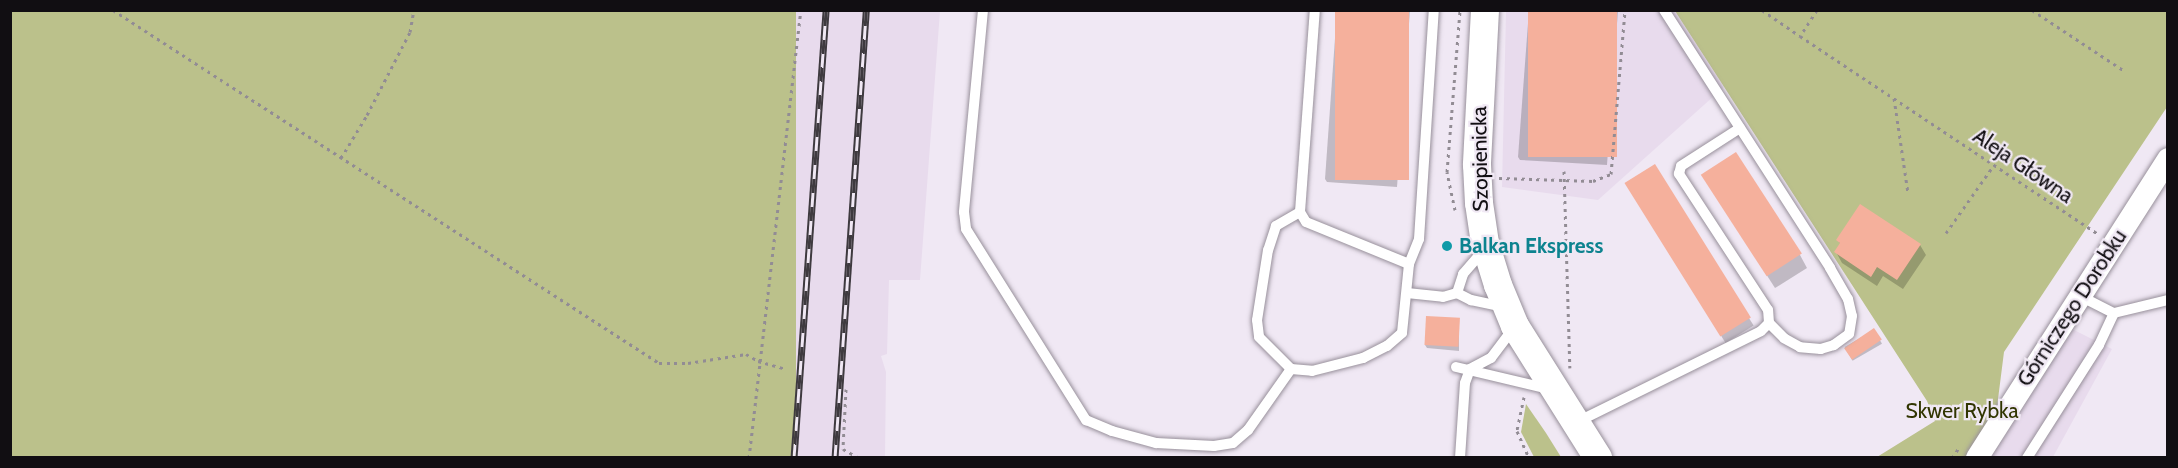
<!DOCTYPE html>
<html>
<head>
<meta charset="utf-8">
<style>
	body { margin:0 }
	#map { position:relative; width:2178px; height:468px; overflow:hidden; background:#f0e8f4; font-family:Cabin,sans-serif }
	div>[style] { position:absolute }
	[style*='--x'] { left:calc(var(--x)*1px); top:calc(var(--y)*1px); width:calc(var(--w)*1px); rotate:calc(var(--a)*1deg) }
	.built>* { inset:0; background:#e8dbed }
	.green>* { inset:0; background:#bbc18b; transform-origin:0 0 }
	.shadow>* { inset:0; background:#0003; transform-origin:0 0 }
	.building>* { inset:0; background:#f5b09c; transform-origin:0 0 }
	.path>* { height:3px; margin-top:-1.5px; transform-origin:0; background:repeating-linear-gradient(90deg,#928c94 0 3px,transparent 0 7.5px) }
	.roads { filter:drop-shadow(0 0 2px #98909b) drop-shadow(0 0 2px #98909b) }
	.service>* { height:10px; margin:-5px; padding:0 5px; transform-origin:5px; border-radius:5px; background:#fff }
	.minor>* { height:22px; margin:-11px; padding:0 11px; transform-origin:11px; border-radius:11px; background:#fff }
	.tertiary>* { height:28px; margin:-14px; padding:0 14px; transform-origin:14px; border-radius:14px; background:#fff }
	.rail>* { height:7px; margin-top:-3.5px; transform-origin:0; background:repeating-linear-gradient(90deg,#f0e8f4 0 14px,#3e3a3f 0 28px); box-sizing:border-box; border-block:2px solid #3e3a3f }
	.dots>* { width:16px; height:16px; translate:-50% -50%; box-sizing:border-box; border:3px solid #f0e8f4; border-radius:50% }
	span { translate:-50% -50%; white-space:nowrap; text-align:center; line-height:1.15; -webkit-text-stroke:4.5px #f0e8f4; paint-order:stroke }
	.street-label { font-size:21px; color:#110e12 }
	.culture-label { font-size:21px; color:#0d838f; font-weight:700 }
	.left { translate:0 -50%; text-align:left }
	.park-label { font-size:21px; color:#313501 }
	.frame { position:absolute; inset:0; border:12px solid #110e12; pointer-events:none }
</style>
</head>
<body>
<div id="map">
	<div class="built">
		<i style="clip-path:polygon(788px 11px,940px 11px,920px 280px,889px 280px,887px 354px,881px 356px,886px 372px,885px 457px,762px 458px)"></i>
		<i style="clip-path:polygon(1506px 11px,1675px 11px,1724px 87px,1598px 200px,1502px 187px)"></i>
		<i style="clip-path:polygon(2070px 328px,2112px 349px,2053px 457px,1991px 458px)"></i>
	</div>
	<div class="green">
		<i style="left:10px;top:11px;width:786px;height:446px"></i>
		<i style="clip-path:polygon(1675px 11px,2167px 11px,2167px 107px,2004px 352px,1997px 407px,1965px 457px,1877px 457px,1935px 421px,1927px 401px)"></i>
		<i style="clip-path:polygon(1526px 404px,1546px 433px,1561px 457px,1534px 457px,1521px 432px)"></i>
	</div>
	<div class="shadow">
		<i style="clip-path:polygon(1337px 10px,1410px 10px,1397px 187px,1327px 182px,1325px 179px)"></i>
		<i style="clip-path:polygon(1529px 10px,1618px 10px,1607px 165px,1520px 160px,1518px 157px)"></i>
		<i style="left:1654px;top:166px;width:188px;height:33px;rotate:58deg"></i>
		<i style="clip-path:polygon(1711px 188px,1800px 255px,1807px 268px,1775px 288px)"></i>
		<i style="clip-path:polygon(1838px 240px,1920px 245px,1926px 255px,1903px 289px,1883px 276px,1877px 286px,1842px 263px,1836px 252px,1841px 245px)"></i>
		<i style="clip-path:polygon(1459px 320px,1459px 351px,1427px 348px,1425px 345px)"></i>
		<i style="left:1874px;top:330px;width:16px;height:34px;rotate:60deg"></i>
	</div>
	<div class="building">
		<i style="left:1335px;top:10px;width:74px;height:170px"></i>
		<i style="left:1528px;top:10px;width:89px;height:147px"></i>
		<i style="left:1736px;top:152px;width:121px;height:42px;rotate:57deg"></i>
		<i style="left:1655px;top:164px;width:181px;height:36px;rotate:58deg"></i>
		<i style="clip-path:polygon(1860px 204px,1921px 244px,1897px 280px,1877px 267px,1871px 277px,1834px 252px,1840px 243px,1836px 240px)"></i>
		<i style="left:1426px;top:316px;width:34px;height:29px;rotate:3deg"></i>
		<i style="left:1874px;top:328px;width:14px;height:36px;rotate:56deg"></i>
	</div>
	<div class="path">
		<i style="--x:113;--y:10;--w:650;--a:32.88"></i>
		<i style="--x:659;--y:363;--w:29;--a:0"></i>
		<i style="--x:688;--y:363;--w:59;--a:-8.8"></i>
		<i style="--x:746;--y:354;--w:14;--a:30"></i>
		<i style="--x:758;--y:361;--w:26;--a:16"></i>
		<i style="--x:1762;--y:10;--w:46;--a:34.4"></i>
		<i style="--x:1817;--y:10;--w:31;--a:123"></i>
		<i style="--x:1800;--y:36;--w:358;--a:33.6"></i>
		<i style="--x:2032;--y:10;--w:109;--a:33.4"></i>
		<i style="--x:1894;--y:98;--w:96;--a:81.6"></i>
		<i style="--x:341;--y:158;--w:50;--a:-58.8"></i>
		<i style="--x:367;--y:115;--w:93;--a:-62.6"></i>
		<i style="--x:410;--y:32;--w:22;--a:-80"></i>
		<i style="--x:1564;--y:171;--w:197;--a:88.3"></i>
		<i style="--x:1499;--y:178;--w:94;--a:1.8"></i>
		<i style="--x:1593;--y:181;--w:19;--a:-21"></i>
		<i style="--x:1611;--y:174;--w:165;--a:-85.1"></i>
		<i style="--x:1455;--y:210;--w:39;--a:-102"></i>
		<i style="--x:1447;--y:172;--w:162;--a:-85.4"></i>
		<i style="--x:1946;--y:233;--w:83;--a:-54.8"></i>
		<i style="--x:846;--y:389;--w:60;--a:92.9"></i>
		<i style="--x:843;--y:449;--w:18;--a:29"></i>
		<i style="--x:1524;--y:397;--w:35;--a:102"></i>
		<i style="--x:1517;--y:431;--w:30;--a:66"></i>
		<i style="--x:749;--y:458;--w:451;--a:-83.4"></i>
		<i style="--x:1952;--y:458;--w:11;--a:-56"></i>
	</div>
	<div class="roads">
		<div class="service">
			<i style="--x:983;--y:10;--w:203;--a:95.4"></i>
			<i style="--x:964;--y:212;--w:17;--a:83"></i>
			<i style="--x:966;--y:229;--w:226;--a:57.9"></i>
			<i style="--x:1086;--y:420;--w:28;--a:23"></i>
			<i style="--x:1112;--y:431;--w:46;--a:15.3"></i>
			<i style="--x:1156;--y:443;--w:58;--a:3"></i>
			<i style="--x:1214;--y:446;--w:19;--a:-9"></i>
			<i style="--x:1233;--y:443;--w:20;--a:-41"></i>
			<i style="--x:1248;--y:430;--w:75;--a:-54.8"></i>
			<i style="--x:1664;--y:10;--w:307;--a:57.2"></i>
			<i style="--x:1830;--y:268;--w:36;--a:60"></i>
			<i style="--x:1848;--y:299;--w:17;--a:77"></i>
			<i style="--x:1852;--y:316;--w:18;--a:99"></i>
			<i style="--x:1849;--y:334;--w:19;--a:144"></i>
			<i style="--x:1834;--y:345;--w:14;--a:163"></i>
			<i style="--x:1821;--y:349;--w:21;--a:-175"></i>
			<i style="--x:1800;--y:347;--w:18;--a:-151"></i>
			<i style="--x:1784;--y:338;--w:21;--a:-135"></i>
			<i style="--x:1300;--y:212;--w:28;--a:150"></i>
			<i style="--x:1276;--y:226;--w:25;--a:108"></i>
			<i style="--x:1268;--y:250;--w:71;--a:98.9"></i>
			<i style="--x:1257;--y:320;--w:17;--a:83"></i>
			<i style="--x:1259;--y:337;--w:45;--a:45"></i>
			<i style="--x:1291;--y:369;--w:21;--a:5"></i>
			<i style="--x:1312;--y:371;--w:53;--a:-14.3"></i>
			<i style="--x:1363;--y:358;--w:27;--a:-27"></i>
			<i style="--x:1387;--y:346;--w:20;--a:-41"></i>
			<i style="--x:1402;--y:333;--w:69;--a:-84.2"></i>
			<i style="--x:1409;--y:264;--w:111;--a:-157.8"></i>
			<i style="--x:1306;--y:222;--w:12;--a:-121"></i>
			<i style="--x:1300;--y:212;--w:203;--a:-85.8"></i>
			<i style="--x:1409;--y:264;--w:27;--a:-68"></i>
			<i style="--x:1419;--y:239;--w:229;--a:-86.3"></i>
			<i style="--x:1407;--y:293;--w:36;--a:6"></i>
			<i style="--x:1443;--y:297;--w:15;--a:-16"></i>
			<i style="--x:1457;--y:293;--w:16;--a:27"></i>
			<i style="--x:1471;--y:300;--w:33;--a:12"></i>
			<i style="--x:1457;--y:293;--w:20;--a:-72"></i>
			<i style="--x:1463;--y:274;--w:32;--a:-49"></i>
			<i style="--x:2080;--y:296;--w:38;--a:27"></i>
			<i style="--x:2114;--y:313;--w:56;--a:-13.5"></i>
			<i style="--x:1456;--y:367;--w:96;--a:13.3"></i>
			<i style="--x:1577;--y:422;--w:205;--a:-26.3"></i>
			<i style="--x:1761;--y:331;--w:11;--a:-45"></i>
			<i style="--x:1769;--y:323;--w:13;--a:-94"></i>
			<i style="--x:1768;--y:310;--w:163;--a:-123.2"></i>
			<i style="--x:1679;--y:174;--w:8;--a:-76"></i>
			<i style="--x:1681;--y:166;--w:70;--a:-32.8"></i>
			<i style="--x:1460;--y:458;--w:75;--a:-86.2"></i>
			<i style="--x:1465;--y:383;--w:15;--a:-70"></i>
			<i style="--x:1470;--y:369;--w:24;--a:-28"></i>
			<i style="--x:1491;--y:358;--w:36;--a:-53"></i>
			<i style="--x:2027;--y:458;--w:134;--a:-57.5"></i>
			<i style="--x:2099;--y:345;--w:35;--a:-65"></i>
		</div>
		<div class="minor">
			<i style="--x:1977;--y:458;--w:355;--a:-57.4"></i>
		</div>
		<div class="tertiary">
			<i style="--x:1485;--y:10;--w:155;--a:93"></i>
			<i style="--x:1477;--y:165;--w:38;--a:87"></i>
			<i style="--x:1479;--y:203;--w:40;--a:81.5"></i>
			<i style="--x:1485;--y:243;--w:44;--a:72.8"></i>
			<i style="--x:1498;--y:285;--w:44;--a:67.5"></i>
			<i style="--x:1515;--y:326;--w:156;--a:57.8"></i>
		</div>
	</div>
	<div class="rail">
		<i style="--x:794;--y:458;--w:449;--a:-85.9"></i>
		<i style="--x:835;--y:458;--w:449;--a:-86"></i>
	</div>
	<div class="dots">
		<i style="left:1447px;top:246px;background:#0f9aa8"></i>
	</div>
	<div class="street-label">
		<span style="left:1480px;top:159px;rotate:-91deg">Szopienicka</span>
		<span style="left:2023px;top:166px;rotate:34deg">Aleja Główna</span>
		<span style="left:2072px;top:308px;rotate:-57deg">Górniczego Dorobku</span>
	</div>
	<div class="culture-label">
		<span class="left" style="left:1459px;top:246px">Balkan Ekspress</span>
	</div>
	<div class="park-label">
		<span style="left:1962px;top:411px">Skwer Rybka</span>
	</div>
	<div class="frame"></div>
</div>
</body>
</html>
